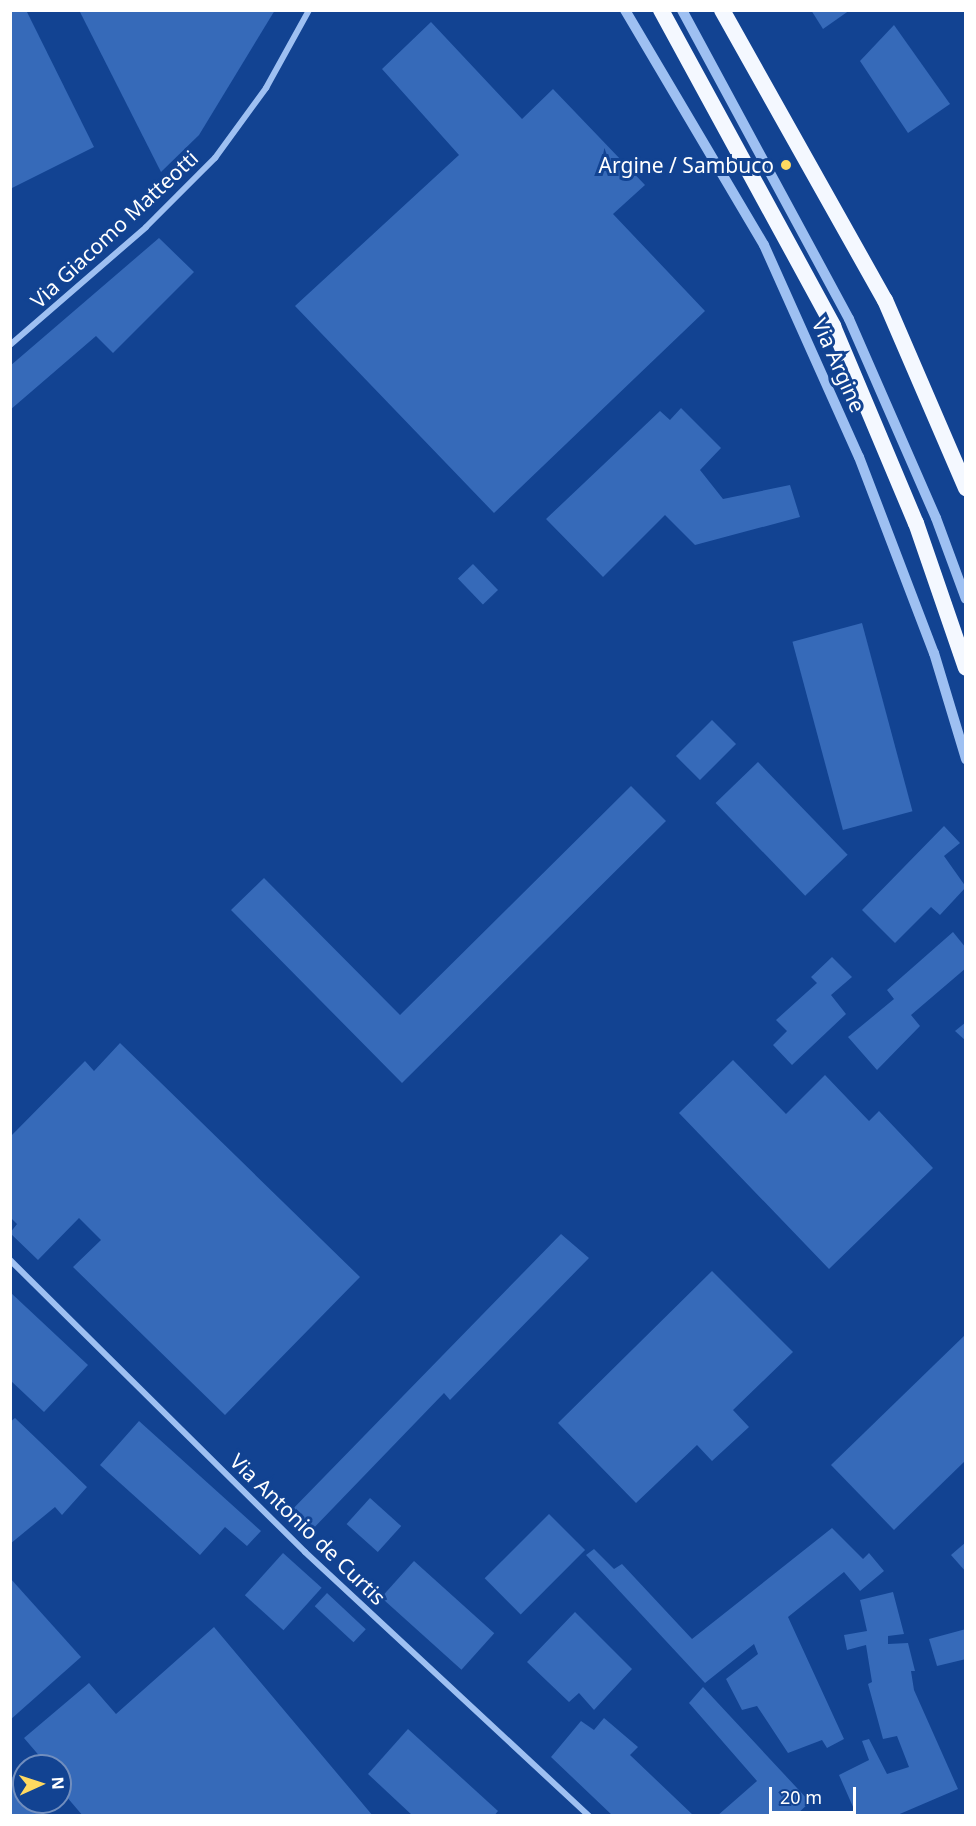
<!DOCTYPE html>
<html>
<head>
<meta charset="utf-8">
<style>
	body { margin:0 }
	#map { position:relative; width:976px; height:1826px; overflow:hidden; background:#124392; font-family:"Noto Sans",sans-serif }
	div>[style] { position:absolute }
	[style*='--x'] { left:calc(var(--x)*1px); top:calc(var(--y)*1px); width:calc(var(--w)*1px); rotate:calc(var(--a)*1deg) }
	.building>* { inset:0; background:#366ab9; transform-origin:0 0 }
	.minor>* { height:6px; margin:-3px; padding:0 3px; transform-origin:3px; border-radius:3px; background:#9ec0f2 }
	.tertiary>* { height:10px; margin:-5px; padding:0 5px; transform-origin:5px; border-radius:5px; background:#9ec0f2 }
	.trunk>* { height:16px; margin:-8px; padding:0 8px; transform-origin:8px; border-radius:8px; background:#f4f8ff }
	.dots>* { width:16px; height:16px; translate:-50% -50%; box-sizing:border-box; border:3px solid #124392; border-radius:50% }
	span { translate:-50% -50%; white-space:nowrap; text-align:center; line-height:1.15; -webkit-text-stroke:6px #124392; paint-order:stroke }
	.poi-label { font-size:21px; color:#fff }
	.right { translate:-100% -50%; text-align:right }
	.street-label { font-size:21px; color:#fff }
	.frame { position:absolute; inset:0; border:12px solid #fff; pointer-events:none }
	.north { position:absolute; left:12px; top:1754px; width:60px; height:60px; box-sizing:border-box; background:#124392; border:2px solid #718ebe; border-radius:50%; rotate:87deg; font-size:16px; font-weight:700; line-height:24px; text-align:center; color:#fff }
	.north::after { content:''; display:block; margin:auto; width:21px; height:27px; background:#ffd960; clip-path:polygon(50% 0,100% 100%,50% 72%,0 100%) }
	.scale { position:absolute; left:769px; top:1787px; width:87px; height:27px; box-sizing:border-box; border:3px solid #fff; border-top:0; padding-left:8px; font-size:18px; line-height:21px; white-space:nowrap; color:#fff; -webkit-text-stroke:4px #124392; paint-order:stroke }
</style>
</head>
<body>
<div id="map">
	<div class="building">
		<i style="clip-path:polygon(10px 10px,26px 10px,94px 147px,10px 189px)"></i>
		<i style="clip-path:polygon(79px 10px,275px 10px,199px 135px,161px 172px)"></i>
		<i style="clip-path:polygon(811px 10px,850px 10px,823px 29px)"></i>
		<i style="clip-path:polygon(431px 22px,522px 119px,553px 89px,645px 185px,613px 214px,705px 311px,494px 513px,295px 306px,459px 155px,382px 69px)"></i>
		<i style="clip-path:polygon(894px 25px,950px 104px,908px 133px,860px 61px)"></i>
		<i style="clip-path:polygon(159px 238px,194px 272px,113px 353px,96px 336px,10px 410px,10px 366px)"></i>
		<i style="clip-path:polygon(681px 408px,721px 448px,700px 470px,723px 499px,790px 485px,800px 517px,695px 545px,665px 515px,603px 577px,546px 519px,660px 411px,670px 420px)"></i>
		<i style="left:473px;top:564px;width:36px;height:21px;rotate:46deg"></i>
		<i style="left:862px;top:623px;width:195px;height:72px;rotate:75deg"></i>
		<i style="left:712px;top:720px;width:34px;height:51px;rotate:45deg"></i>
		<i style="left:758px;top:762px;width:129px;height:59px;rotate:46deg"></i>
		<i style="clip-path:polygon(631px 786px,666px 821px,402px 1083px,231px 910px,264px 878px,400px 1015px)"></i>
		<i style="clip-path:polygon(944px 826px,960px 843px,944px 856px,966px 887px,940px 915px,931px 907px,895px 943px,862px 910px)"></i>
		<i style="clip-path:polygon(953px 932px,966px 948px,966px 968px,911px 1015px,920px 1026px,877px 1070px,848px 1037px,894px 999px,887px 990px)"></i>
		<i style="clip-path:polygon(832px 957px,852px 977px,831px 995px,846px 1014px,792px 1065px,773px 1045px,787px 1031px,776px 1020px,817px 983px,811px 977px)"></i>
		<i style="clip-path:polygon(966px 1022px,966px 1041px,955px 1031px)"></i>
		<i style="clip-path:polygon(120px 1043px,360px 1277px,225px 1415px,73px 1267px,101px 1240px,79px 1218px,38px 1260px,10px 1233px,17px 1224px,10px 1217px,10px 1137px,85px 1061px,94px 1071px)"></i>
		<i style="clip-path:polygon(733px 1060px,786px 1114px,825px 1075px,869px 1121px,879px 1111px,933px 1168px,829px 1269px,679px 1113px)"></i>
		<i style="clip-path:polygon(561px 1234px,589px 1258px,450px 1400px,444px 1393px,307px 1535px,285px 1517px)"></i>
		<i style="clip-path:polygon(712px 1271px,793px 1352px,733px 1410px,749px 1427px,712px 1461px,697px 1445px,636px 1503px,558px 1423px)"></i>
		<i style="clip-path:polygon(10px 1292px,88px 1365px,44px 1412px,10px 1380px)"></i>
		<i style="clip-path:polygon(966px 1334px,966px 1460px,894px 1530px,831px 1465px)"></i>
		<i style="clip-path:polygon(15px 1418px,87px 1487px,62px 1515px,55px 1507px,10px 1544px,10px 1422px)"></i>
		<i style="clip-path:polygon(139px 1421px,261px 1531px,247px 1546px,225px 1527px,200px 1555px,100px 1465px)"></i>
		<i style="left:370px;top:1498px;width:42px;height:35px;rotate:42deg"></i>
		<i style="left:549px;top:1514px;width:51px;height:91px;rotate:45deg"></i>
		<i style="clip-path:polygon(832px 1528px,863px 1559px,869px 1553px,884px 1571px,860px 1591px,844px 1572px,788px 1617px,844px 1739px,827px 1748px,822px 1740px,788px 1753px,757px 1706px,742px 1710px,726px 1679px,758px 1654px,754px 1644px,705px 1683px,586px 1555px,594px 1549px,614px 1569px,622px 1564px,692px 1639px)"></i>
		<i style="clip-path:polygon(966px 1542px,966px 1572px,951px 1555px)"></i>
		<i style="left:283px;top:1553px;width:52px;height:57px;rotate:42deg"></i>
		<i style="left:414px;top:1561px;width:108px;height:49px;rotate:42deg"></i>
		<i style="clip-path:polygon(10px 1578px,81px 1657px,10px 1720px)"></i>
		<i style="clip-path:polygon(893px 1592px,904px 1634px,888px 1636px,888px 1644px,908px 1643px,915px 1671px,911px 1671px,914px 1690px,958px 1789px,895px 1816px,857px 1816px,839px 1775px,869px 1760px,862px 1741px,869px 1739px,887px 1774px,909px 1767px,897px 1736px,883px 1739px,868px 1684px,872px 1682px,866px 1645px,847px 1650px,844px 1635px,867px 1631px,860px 1600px)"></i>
		<i style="left:327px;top:1593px;width:53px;height:18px;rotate:43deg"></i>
		<i style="clip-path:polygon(575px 1612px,632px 1669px,594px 1710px,579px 1693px,569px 1702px,527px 1662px)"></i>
		<i style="clip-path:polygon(214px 1627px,373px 1816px,83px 1816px,60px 1789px,60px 1766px,48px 1766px,24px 1738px,89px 1683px,116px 1714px)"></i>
		<i style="clip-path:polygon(966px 1629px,966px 1659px,937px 1666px,929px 1639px)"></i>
		<i style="clip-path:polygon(703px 1687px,810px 1802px,795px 1816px,717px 1816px,757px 1781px,689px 1703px)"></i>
		<i style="clip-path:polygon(604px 1718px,638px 1747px,630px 1755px,694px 1816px,613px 1816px,551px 1757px,581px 1721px,594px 1730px)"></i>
		<i style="clip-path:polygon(408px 1729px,498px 1811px,494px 1816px,413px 1816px,368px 1774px)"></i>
		<i style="clip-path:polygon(10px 1774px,24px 1790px,24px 1802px,34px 1802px,46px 1816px,10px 1816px)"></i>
	</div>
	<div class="minor">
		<i style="--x:10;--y:345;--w:180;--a:-40.9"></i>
		<i style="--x:146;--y:227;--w:98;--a:-45"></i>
		<i style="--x:215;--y:158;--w:87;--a:-53.9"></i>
		<i style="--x:266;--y:88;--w:89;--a:-61.1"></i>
		<i style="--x:10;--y:1260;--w:415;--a:44.7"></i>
		<i style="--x:305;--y:1552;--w:388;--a:42.9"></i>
	</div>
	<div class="tertiary">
		<i style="--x:625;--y:10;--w:273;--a:59.4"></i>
		<i style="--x:764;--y:245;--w:232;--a:65.9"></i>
		<i style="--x:859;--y:457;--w:210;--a:69.1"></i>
		<i style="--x:934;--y:653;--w:111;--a:73.2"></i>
		<i style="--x:682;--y:10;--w:351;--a:61.6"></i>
		<i style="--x:849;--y:319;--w:217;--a:66.4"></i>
		<i style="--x:936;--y:518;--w:86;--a:69.7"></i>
	</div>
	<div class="trunk">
		<i style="--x:661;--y:10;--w:360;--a:61.4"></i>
		<i style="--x:833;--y:326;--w:214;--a:67.2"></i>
		<i style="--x:916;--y:523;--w:153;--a:71"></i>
		<i style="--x:722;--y:10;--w:333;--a:60.7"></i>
		<i style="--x:885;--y:300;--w:205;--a:66.7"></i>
	</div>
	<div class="dots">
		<i style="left:786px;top:165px;background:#ffd960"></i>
	</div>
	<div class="poi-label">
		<span class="right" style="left:774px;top:165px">Argine / Sambuco</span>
	</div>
	<div class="street-label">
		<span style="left:114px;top:229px;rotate:-43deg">Via Giacomo Matteotti</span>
		<span style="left:839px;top:365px;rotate:66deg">Via Argine</span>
		<span style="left:308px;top:1529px;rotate:44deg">Via Antonio de Curtis</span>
	</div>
	<div class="frame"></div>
	<div class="north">N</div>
	<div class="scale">20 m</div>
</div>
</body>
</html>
